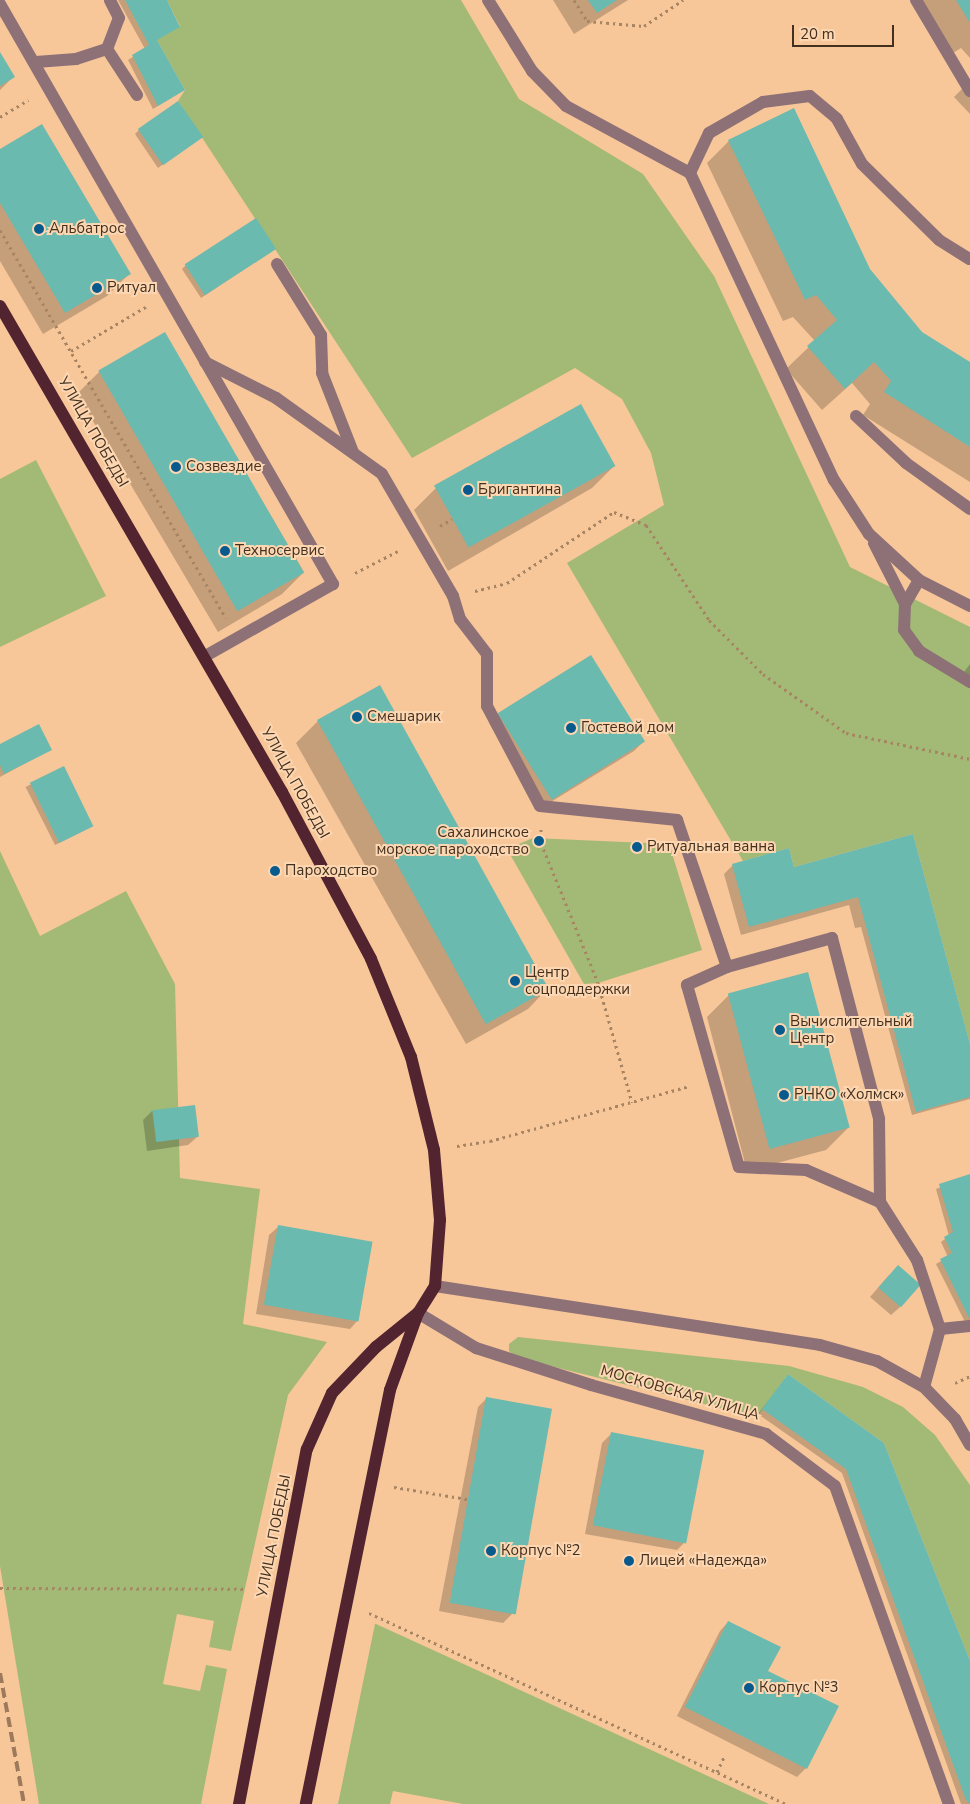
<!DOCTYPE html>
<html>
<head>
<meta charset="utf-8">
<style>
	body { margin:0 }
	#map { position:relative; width:970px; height:1804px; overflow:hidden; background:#f7c699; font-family:"Nunito Sans",sans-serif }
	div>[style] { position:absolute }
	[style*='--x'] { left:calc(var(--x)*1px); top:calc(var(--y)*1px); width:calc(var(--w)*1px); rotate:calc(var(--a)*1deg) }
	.green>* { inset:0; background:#a3ba76 }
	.shadow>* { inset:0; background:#0003; transform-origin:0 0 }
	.building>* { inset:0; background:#6abaaf; transform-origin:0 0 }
	.path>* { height:3px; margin-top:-1.5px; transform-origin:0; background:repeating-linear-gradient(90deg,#a78462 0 2.5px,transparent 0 6.5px) }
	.minor>* { height:12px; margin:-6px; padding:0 6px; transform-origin:6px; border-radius:6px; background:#8d7177 }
	.major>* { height:12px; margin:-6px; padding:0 6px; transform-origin:6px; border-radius:6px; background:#512430 }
	.rail>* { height:4px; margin-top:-2px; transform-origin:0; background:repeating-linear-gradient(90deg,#9c7a5b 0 10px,transparent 0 15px) }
	.dots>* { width:14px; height:14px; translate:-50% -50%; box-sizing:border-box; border:2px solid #fdd6b2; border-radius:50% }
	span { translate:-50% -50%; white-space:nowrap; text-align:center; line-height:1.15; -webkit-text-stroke:4px #fdd6b2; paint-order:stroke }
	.poi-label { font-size:15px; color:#43301e }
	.left { translate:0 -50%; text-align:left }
	.right { translate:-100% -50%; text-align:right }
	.street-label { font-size:15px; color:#43301e }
	.scale { position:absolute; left:792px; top:25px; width:102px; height:22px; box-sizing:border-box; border:2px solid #43301e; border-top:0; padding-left:6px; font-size:15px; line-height:18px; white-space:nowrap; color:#43301e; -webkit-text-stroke:4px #fdd6b2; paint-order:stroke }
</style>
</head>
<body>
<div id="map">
	<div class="green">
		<i style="clip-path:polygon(167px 0,461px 0,519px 99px,643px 174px,714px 276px,850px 567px,970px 627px,970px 1044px,913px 834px,794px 867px,789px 848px,743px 861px,567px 563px,664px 505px,651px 453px,622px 399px,575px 368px,412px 458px,178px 101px,185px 90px,157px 40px,180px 26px)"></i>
		<i style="clip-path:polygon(36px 460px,106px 596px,0 647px,0 479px)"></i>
		<i style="clip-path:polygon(533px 838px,669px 844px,702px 950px,598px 983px,584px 984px,507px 849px)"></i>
		<i style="clip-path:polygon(0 851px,40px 936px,126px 891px,175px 984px,180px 1178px,260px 1189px,243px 1324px,327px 1342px,288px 1395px,231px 1651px,209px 1647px,214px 1621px,177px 1614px,163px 1684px,200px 1691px,206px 1665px,227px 1669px,201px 1804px,39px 1804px,0 1566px)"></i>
		<i style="clip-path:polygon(518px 1337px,789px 1366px,863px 1387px,903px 1407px,935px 1435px,970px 1485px,970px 1661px,884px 1443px,788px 1374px,757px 1417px,514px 1357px,509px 1351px,509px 1344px)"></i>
		<i style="clip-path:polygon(375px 1624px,376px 1624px,769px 1804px,463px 1804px,393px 1791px,390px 1804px,338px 1804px)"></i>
	</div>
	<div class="shadow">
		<i style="clip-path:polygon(118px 0,166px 0,178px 26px,156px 41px,184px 90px,153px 109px,128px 60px,145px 49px)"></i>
		<i style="clip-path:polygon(553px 0,628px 0,574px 34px)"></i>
		<i style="clip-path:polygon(921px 0,970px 0,970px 58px,961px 48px,953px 53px)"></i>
		<i style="clip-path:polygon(0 54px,13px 77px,0 90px)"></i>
		<i style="clip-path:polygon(970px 81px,970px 114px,954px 97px)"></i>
		<i style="clip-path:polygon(139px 130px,201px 137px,158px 168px,135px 134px)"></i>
		<i style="clip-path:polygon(729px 141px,869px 269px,921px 333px,970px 363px,970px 482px,863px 415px,870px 404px,852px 383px,822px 410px,786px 369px,815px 341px,793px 317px,783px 321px,707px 163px)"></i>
		<i style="clip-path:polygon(0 151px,129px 274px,107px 296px,43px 334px,0 261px)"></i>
		<i style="clip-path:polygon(275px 249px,201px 298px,182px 269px,186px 265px)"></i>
		<i style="clip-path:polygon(164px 334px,304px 572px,282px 594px,218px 632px,77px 394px,99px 372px)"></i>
		<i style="clip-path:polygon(581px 406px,614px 466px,592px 488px,448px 571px,414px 510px,436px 488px)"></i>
		<i style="clip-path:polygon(970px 664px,970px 677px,964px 672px)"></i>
		<i style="clip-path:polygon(497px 714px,643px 742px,634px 751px,541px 808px,489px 723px)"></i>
		<i style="clip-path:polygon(318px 721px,549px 987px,528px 1009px,466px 1044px,296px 743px)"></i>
		<i style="clip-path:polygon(0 745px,50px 750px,0 777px)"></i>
		<i style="left:63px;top:768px;width:65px;height:42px;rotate:63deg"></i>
		<i style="clip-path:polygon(913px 836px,970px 1048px,970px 1099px,912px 1115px,861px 927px,855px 928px,849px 905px,741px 935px,724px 874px,733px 865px,794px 868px)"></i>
		<i style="clip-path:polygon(729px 995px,848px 1128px,826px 1150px,747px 1171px,707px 1017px)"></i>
		<i style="clip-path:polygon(152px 1111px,197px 1137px,188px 1145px,147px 1151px,143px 1120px)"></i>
		<i style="clip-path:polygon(970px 1176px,970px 1324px,967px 1326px,936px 1264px,948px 1257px,941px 1242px,949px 1236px,936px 1189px)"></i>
		<i style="clip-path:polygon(278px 1227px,358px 1320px,350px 1329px,256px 1314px,269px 1235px)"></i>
		<i style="clip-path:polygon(889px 1275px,900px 1307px,891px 1315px,870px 1297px)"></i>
		<i style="clip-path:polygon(788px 1375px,970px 1664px,970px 1804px,961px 1804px,842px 1473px,758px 1414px)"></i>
		<i style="clip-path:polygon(487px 1398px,512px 1614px,503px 1623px,439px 1611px,478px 1407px)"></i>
		<i style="clip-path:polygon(611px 1434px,686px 1541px,677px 1550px,585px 1534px,602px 1443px)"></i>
		<i style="clip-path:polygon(728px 1622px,767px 1671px,806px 1768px,797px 1777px,677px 1716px,720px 1631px)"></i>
	</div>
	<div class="building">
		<i style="clip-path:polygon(125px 0,167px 0,180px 27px,157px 40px,185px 90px,158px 106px,132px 55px,149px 45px)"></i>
		<i style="clip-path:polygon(588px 0,617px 0,597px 13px)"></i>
		<i style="clip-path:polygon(956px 0,970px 0,970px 23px)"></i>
		<i style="clip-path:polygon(0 52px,15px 77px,0 86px)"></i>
		<i style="left:178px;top:101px;width:44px;height:49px;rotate:55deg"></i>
		<i style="clip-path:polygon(794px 108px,870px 269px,922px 332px,970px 362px,970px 447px,884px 392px,891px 381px,874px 362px,845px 389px,807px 346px,837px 320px,816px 295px,805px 300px,728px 140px)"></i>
		<i style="clip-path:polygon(42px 124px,131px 274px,65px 313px,0 203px,0 149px)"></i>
		<i style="left:256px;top:218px;width:37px;height:85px;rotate:57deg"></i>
		<i style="left:165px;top:332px;width:278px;height:77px;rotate:60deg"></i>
		<i style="left:581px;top:404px;width:71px;height:168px;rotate:61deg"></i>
		<i style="left:591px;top:655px;width:102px;height:110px;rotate:58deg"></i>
		<i style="left:380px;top:685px;width:348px;height:72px;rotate:61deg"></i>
		<i style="clip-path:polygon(39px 724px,52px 750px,4px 774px,0 765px,0 744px)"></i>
		<i style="left:64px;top:766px;width:67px;height:38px;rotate:64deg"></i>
		<i style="clip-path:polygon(913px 834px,970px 1044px,970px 1097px,916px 1112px,858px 897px,749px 927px,732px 864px,789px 848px,794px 867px)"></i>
		<i style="left:808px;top:972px;width:161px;height:83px;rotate:75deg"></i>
		<i style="left:195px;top:1105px;width:32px;height:43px;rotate:83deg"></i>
		<i style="clip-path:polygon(970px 1174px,970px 1320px,940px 1259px,952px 1253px,944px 1237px,953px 1232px,939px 1184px)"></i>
		<i style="left:278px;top:1225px;width:96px;height:81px;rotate:10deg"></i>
		<i style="left:898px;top:1265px;width:30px;height:30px;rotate:41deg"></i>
		<i style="clip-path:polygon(788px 1374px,884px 1443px,970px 1661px,970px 1804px,966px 1800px,846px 1469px,762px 1409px)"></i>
		<i style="left:486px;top:1397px;width:67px;height:209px;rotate:10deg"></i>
		<i style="left:611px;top:1432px;width:95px;height:95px;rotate:11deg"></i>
		<i style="clip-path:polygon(728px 1621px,781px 1647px,768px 1671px,839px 1706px,807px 1769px,685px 1707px)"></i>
	</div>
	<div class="path">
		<i style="--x:574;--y:0;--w:25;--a:58"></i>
		<i style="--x:587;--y:21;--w:57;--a:5"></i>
		<i style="--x:644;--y:26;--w:47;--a:-33.7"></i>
		<i style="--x:0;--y:117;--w:33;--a:-31"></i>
		<i style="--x:0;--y:230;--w:449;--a:59.8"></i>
		<i style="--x:71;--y:351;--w:88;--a:-30.6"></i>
		<i style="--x:440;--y:526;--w:14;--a:-30"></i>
		<i style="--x:355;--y:573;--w:48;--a:-27.1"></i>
		<i style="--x:475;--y:591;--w:33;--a:-14"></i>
		<i style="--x:507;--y:583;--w:128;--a:-33.6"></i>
		<i style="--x:614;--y:512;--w:35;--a:22"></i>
		<i style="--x:646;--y:525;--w:114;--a:56.4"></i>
		<i style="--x:709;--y:620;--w:76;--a:45"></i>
		<i style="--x:763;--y:674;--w:102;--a:35.4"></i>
		<i style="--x:846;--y:733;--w:127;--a:11.8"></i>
		<i style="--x:541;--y:829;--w:14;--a:90"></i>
		<i style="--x:541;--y:843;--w:151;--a:67.8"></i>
		<i style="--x:598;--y:983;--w:124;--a:74.1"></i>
		<i style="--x:457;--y:1146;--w:33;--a:-9"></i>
		<i style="--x:490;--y:1141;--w:207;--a:-15.4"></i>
		<i style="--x:955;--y:1383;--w:17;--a:-25"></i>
		<i style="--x:394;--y:1487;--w:74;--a:9.3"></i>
		<i style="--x:0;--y:1588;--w:243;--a:0.2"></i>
		<i style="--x:369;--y:1613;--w:460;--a:24.6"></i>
		<i style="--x:717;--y:1772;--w:19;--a:-65"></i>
	</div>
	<div class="minor">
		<i style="--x:488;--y:0;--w:84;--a:58.2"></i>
		<i style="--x:532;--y:71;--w:49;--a:45.8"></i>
		<i style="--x:566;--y:106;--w:141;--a:28.4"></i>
		<i style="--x:690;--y:173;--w:339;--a:64.9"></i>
		<i style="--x:834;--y:480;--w:64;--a:57.1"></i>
		<i style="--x:869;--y:534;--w:68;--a:42.6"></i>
		<i style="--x:919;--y:580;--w:57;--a:27"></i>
		<i style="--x:916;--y:0;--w:106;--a:59.3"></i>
		<i style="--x:0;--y:4;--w:669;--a:60.14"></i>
		<i style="--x:333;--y:584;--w:147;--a:150.6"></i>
		<i style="--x:107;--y:49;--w:55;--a:56.9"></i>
		<i style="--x:36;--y:62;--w:40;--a:-4.3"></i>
		<i style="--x:76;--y:59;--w:33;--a:-18"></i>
		<i style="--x:107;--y:49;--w:33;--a:-69"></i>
		<i style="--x:119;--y:18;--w:20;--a:-117"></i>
		<i style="--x:690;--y:173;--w:44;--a:-64.6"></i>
		<i style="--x:709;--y:133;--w:62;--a:-29.9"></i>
		<i style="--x:763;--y:102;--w:47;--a:-7.3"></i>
		<i style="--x:810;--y:96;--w:35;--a:40"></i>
		<i style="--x:837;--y:119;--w:51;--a:60.9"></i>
		<i style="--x:862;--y:164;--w:108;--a:44.6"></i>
		<i style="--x:939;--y:240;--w:36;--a:32"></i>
		<i style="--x:277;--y:264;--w:84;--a:58.2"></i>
		<i style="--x:321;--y:335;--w:38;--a:88"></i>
		<i style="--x:322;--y:373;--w:85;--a:68.6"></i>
		<i style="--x:205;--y:362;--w:80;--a:26.9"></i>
		<i style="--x:276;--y:398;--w:130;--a:35.6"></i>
		<i style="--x:382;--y:474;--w:141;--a:59.8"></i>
		<i style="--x:453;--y:596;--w:24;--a:73"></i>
		<i style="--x:460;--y:619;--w:44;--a:52.4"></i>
		<i style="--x:487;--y:654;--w:52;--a:90"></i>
		<i style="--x:487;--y:706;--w:113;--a:62.1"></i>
		<i style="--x:540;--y:806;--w:138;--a:5.8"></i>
		<i style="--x:677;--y:820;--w:155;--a:71.2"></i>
		<i style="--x:727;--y:967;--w:109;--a:-15.4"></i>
		<i style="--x:832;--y:938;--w:187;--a:75.4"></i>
		<i style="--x:879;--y:1119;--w:83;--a:89.3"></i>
		<i style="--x:880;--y:1202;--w:69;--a:57.5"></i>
		<i style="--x:917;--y:1260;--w:73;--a:71.6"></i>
		<i style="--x:940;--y:1329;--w:60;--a:105.4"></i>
		<i style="--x:856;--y:416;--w:69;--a:43.2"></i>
		<i style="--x:906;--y:463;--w:79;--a:35.7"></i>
		<i style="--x:874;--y:543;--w:68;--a:63.1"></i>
		<i style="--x:919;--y:580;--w:28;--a:120"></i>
		<i style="--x:905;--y:604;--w:26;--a:92"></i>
		<i style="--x:904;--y:630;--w:26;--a:54"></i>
		<i style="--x:919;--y:651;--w:60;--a:31.3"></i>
		<i style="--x:727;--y:967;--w:44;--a:155.8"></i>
		<i style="--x:687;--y:985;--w:189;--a:74.1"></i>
		<i style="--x:739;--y:1167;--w:67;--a:2.6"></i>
		<i style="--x:806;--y:1170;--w:81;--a:23.4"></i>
		<i style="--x:435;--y:1286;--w:389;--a:8.7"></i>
		<i style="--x:820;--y:1345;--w:59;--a:15.7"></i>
		<i style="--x:877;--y:1361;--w:54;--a:29"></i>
		<i style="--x:924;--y:1387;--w:45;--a:45.9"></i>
		<i style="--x:955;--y:1419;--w:30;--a:60"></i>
		<i style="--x:418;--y:1313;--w:68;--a:31.1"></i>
		<i style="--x:476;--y:1348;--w:121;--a:17.8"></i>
		<i style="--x:591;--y:1385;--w:182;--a:15.6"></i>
		<i style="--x:766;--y:1434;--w:86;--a:37"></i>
		<i style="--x:835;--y:1486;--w:338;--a:70.3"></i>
		<i style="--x:940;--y:1329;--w:30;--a:-6"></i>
	</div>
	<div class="major">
		<i style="--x:0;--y:306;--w:562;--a:59.88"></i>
		<i style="--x:282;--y:792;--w:189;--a:61.9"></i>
		<i style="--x:371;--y:959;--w:106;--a:67.8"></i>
		<i style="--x:411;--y:1057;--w:96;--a:76.1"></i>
		<i style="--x:434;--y:1150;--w:70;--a:85.1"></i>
		<i style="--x:440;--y:1220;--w:66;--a:94.3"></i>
		<i style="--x:435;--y:1286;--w:32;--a:122"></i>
		<i style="--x:418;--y:1313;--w:82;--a:110"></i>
		<i style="--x:390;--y:1390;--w:422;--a:101.5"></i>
		<i style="--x:239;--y:1804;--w:361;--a:-79.2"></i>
		<i style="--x:307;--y:1449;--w:61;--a:-65.9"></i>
		<i style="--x:332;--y:1393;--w:64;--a:-46.3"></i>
		<i style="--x:376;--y:1347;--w:54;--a:-39"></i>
	</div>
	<div class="rail">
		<i style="--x:0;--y:1673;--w:133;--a:79.6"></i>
	</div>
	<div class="dots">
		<i style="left:39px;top:229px;background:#085a8d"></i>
		<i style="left:97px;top:288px;background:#085a8d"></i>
		<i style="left:176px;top:467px;background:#085a8d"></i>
		<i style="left:468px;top:490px;background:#085a8d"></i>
		<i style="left:225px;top:551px;background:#085a8d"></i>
		<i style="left:357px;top:717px;background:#085a8d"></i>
		<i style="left:571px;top:728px;background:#085a8d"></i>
		<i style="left:539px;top:841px;background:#085a8d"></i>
		<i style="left:637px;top:847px;background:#085a8d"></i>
		<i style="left:275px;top:871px;background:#085a8d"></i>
		<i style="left:515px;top:981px;background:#085a8d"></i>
		<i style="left:780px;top:1030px;background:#085a8d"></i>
		<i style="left:784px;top:1095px;background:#085a8d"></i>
		<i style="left:491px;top:1551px;background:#085a8d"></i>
		<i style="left:629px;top:1561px;background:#085a8d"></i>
		<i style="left:749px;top:1688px;background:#085a8d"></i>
	</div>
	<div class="poi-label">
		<span class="left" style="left:49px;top:229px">Альбатрос</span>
		<span class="left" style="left:107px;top:288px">Ритуал</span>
		<span class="left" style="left:186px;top:467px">Созвездие</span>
		<span class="left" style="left:478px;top:490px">Бригантина</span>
		<span class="left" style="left:235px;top:551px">Техносервис</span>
		<span class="left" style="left:367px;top:717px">Смешарик</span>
		<span class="left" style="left:581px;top:728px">Гостевой дом</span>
		<span class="right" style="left:529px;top:841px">Сахалинское<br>морское пароходство</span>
		<span class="left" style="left:647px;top:847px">Ритуальная ванна</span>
		<span class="left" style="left:285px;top:871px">Пароходство</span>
		<span class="left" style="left:525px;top:981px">Центр<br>соцподдержки</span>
		<span class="left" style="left:790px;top:1030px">Вычислительный<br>Центр</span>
		<span class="left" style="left:794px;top:1095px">РНКО «Холмск»</span>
		<span class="left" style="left:501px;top:1551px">Корпус №2</span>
		<span class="left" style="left:639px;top:1561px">Лицей «Надежда»</span>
		<span class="left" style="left:759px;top:1688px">Корпус №3</span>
	</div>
	<div class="street-label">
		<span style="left:93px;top:432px;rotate:60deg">УЛИЦА ПОБЕДЫ</span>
		<span style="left:295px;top:783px;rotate:61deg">УЛИЦА ПОБЕДЫ</span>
		<span style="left:680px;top:1393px;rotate:16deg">МОСКОВСКАЯ УЛИЦА</span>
		<span style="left:274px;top:1536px;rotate:-79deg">УЛИЦА ПОБЕДЫ</span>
	</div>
	<div class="scale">20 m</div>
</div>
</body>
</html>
